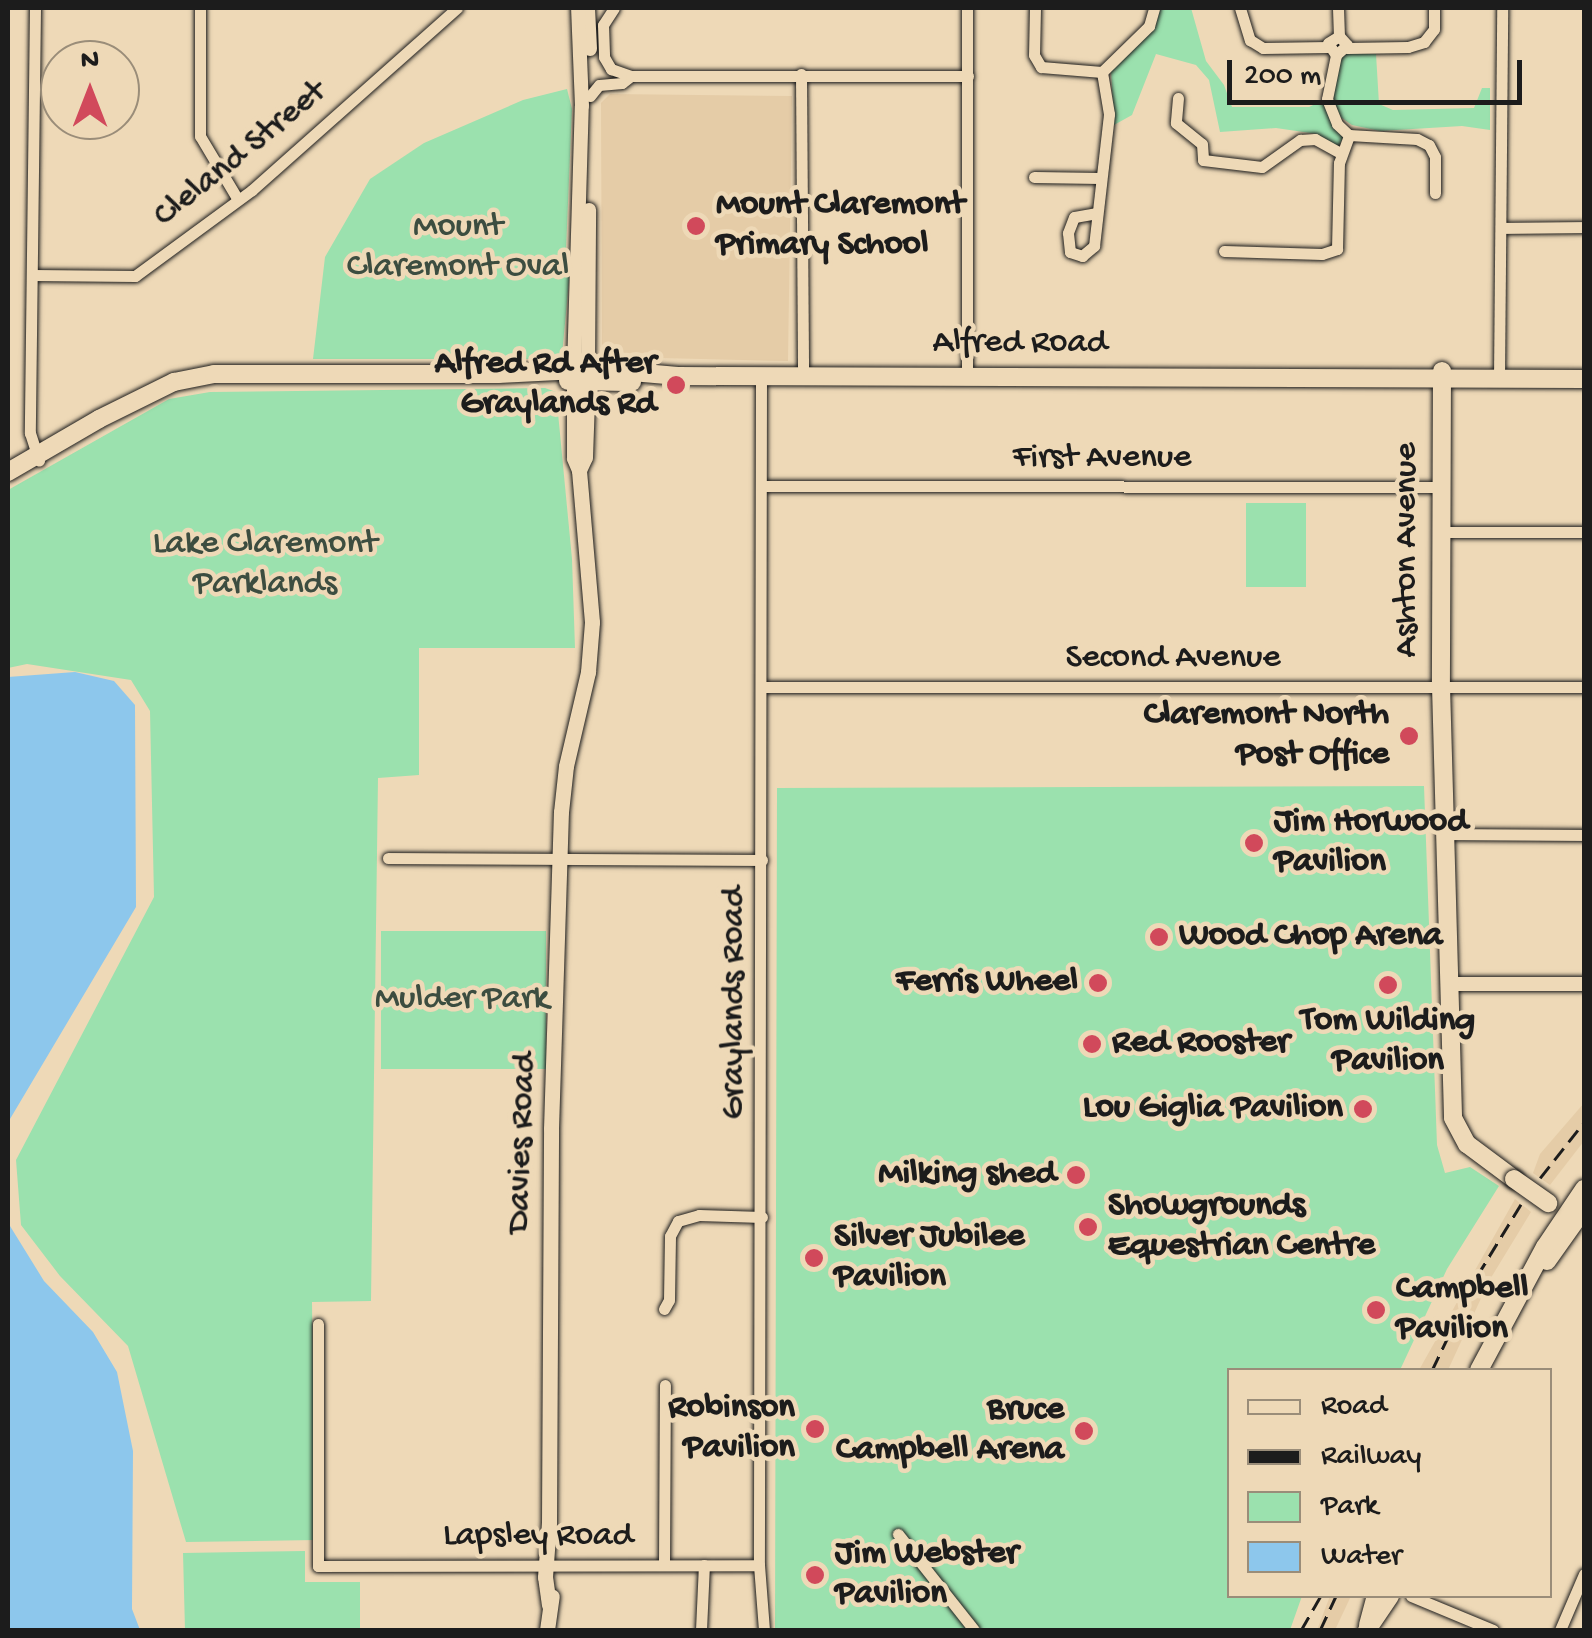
<!DOCTYPE html>
<html>
<head>
<meta charset="utf-8">
<style>
	body { margin:0 }
	#map { position:relative; width:1592px; height:1638px; overflow:hidden; background:#eed9b7; font-family:"Gochi Hand",sans-serif }
	div>[style] { position:absolute }
	[style*='--x'] { left:calc(var(--x)*1px); top:calc(var(--y)*1px); width:calc(var(--w)*1px); rotate:calc(var(--a)*1deg) }
	.built>* { inset:0; background:#e5cca7 }
	.green>* { inset:0; background:#9be1ae; transform-origin:0 0 }
	.water>* { inset:0; background:#8dc7ec }
	.roads { filter:drop-shadow(0 0 2px #1c1c1c) drop-shadow(0 0 2px #1c1c1c) }
	.minor>* { height:11px; margin:-5.5px; padding:0 5.5px; transform-origin:5.5px; border-radius:5.5px; background:#eed9b7 }
	.tertiary>* { height:14px; margin:-7px; padding:0 7px; transform-origin:7px; border-radius:7px; background:#eed9b7 }
	.secondary>* { height:15px; margin:-7.5px; padding:0 7.5px; transform-origin:7.5px; border-radius:7.5px; background:#eed9b7 }
	.primary>* { height:18px; margin:-9px; padding:0 9px; transform-origin:9px; border-radius:9px; background:#eed9b7 }
	.rail>* { height:2.5px; margin-top:-1.25px; transform-origin:0; background:repeating-linear-gradient(90deg,#1c1c1c 0 15px,transparent 0 23px) }
	.bridges { filter:drop-shadow(0 0 2px #1c1c1c) drop-shadow(0 0 2px #1c1c1c) }
	.primary-bridge>* { height:18px; margin:-9px; padding:0 9px; transform-origin:9px; border-radius:9px; background:#eed9b7 }
	.dots>* { width:28px; height:28px; translate:-50% -50%; box-sizing:border-box; border:5px solid #eed9b7; border-radius:50% }
	span { translate:-50% -50%; white-space:nowrap; text-align:center; line-height:1.15; -webkit-text-stroke:9px #eed9b7; paint-order:stroke }
	.street-label { font-size:35px; color:#1c1c1c }
	.poi-label { font-size:35px; color:#1c1c1c; font-weight:700 }
	.left { translate:0 -50%; text-align:left }
	.right { translate:-100% -50%; text-align:right }
	.park-label { font-size:35px; color:#3c4d40 }
	.frame { position:absolute; inset:0; border:10px solid #1c1c1c; pointer-events:none }
	.legend { position:absolute; left:1227px; top:1368px; width:325px; height:230px; box-sizing:border-box; background:#eed9b7; border:2px solid #9a8d79; margin:0; padding:12px 18px; list-style:none; font-size:30px; color:#1c1c1c }
	.legend li { display:flex; align-items:center; gap:20px; height:50px }
	.legend b { width:50px; border:2px solid #9a8d79 }
	.north { position:absolute; left:40px; top:40px; width:100px; height:100px; box-sizing:border-box; background:#eed9b7; border:2px solid #9a8d79; border-radius:50%; rotate:0deg; font-size:28px; font-weight:700; line-height:40px; text-align:center; color:#1c1c1c }
	.north::after { content:''; display:block; margin:auto; width:35px; height:45px; background:#d1495b; clip-path:polygon(50% 0,100% 100%,50% 72%,0 100%) }
	.scale { position:absolute; left:1227px; top:60px; width:295px; height:45px; box-sizing:border-box; border:5px solid #1c1c1c; border-top:0; padding-left:12px; font-size:30px; line-height:35px; white-space:nowrap; color:#1c1c1c; -webkit-text-stroke:8px #eed9b7; paint-order:stroke }
</style>
</head>
<body>
<div id="map">
	<div class="built">
		<i style="clip-path:polygon(610px 94px,792px 96px,788px 361px,617px 357px,602px 349px,601px 103px)"></i>
		<i style="clip-path:polygon(1584px 1103px,1584px 1141px,1550px 1185px,1533px 1173px,1540px 1154px)"></i>
		<i style="clip-path:polygon(1515px 1199px,1531px 1212px,1489px 1281px,1448px 1370px,1419px 1370px)"></i>
		<i style="clip-path:polygon(1330px 1596px,1351px 1596px,1335px 1630px,1317px 1630px)"></i>
	</div>
	<div class="green">
		<i style="clip-path:polygon(1159px 8px,1191px 8px,1206px 61px,1224px 85px,1232px 107px,1309px 107px,1322px 101px,1345px 135px,1338px 147px,1317px 134px,1276px 128px,1220px 132px,1209px 80px,1196px 65px,1156px 54px,1132px 115px,1114px 125px,1111px 71px,1156px 25px)"></i>
		<i style="clip-path:polygon(1349px 52px,1376px 54px,1379px 104px,1393px 110px,1474px 108px,1482px 88px,1490px 88px,1490px 130px,1462px 126px,1380px 131px,1352px 125px,1339px 116px,1331px 98px,1335px 59px)"></i>
		<i style="clip-path:polygon(567px 89px,572px 109px,566px 249px,570px 270px,562px 355px,534px 359px,313px 359px,325px 257px,370px 179px,424px 143px,523px 100px)"></i>
		<i style="clip-path:polygon(545px 388px,556px 392px,572px 559px,575px 648px,419px 648px,419px 775px,378px 778px,371px 1301px,312px 1302px,315px 1540px,186px 1542px,128px 1346px,60px 1276px,21px 1225px,16px 1160px,154px 897px,150px 711px,131px 680px,27px 664px,8px 668px,8px 490px,169px 399px,210px 392px)"></i>
		<i style="left:1246px;top:503px;width:60px;height:84px"></i>
		<i style="clip-path:polygon(1424px 786px,1437px 1145px,1445px 1173px,1470px 1167px,1499px 1186px,1447px 1269px,1400px 1370px,1230px 1370px,1230px 1596px,1302px 1596px,1290px 1630px,775px 1630px,777px 788px)"></i>
		<i style="left:381px;top:931px;width:165px;height:138px"></i>
		<i style="clip-path:polygon(305px 1551px,305px 1582px,360px 1582px,360px 1630px,185px 1630px,183px 1553px)"></i>
	</div>
	<div class="water">
		<i style="clip-path:polygon(75px 672px,114px 681px,135px 705px,136px 907px,10px 1119px,8px 1132px,8px 677px)"></i>
		<i style="clip-path:polygon(8px 1209px,10px 1226px,44px 1281px,93px 1332px,117px 1372px,133px 1451px,132px 1609px,140px 1630px,8px 1630px)"></i>
	</div>
	<div class="roads">
		<div class="minor">
			<i style="--x:35;--y:8;--w:425;--a:90.7"></i>
			<i style="--x:30;--y:433;--w:29;--a:72"></i>
			<i style="--x:200;--y:8;--w:128;--a:90"></i>
			<i style="--x:200;--y:136;--w:72;--a:59.2"></i>
			<i style="--x:614;--y:8;--w:20;--a:123"></i>
			<i style="--x:603;--y:25;--w:32;--a:88"></i>
			<i style="--x:604;--y:57;--w:14;--a:60"></i>
			<i style="--x:611;--y:69;--w:21;--a:19"></i>
			<i style="--x:1035;--y:8;--w:47;--a:91.2"></i>
			<i style="--x:1034;--y:55;--w:14;--a:60"></i>
			<i style="--x:1041;--y:67;--w:61;--a:4.7"></i>
			<i style="--x:1240;--y:8;--w:34;--a:73"></i>
			<i style="--x:1250;--y:40;--w:15;--a:32"></i>
			<i style="--x:1263;--y:48;--w:65;--a:-0.9"></i>
			<i style="--x:1338;--y:8;--w:28;--a:88"></i>
			<i style="--x:1339;--y:36;--w:12;--a:48"></i>
			<i style="--x:1347;--y:45;--w:15;--a:138"></i>
			<i style="--x:1336;--y:55;--w:14;--a:-124"></i>
			<i style="--x:1328;--y:43;--w:13;--a:-32"></i>
			<i style="--x:1347;--y:48;--w:61;--a:-0.9"></i>
			<i style="--x:1408;--y:47;--w:17;--a:-17"></i>
			<i style="--x:1424;--y:42;--w:16;--a:-52"></i>
			<i style="--x:1434;--y:29;--w:21;--a:-90"></i>
			<i style="--x:1336;--y:55;--w:45;--a:101.6"></i>
			<i style="--x:1327;--y:99;--w:27;--a:68"></i>
			<i style="--x:1337;--y:124;--w:16;--a:43"></i>
			<i style="--x:1349;--y:135;--w:68;--a:3.4"></i>
			<i style="--x:1417;--y:139;--w:13;--a:27"></i>
			<i style="--x:1429;--y:145;--w:13;--a:63"></i>
			<i style="--x:1435;--y:157;--w:36;--a:90"></i>
			<i style="--x:801;--y:74;--w:302;--a:89.6"></i>
			<i style="--x:590;--y:96;--w:14;--a:-51"></i>
			<i style="--x:599;--y:85;--w:23;--a:-5"></i>
			<i style="--x:622;--y:83;--w:11;--a:-38"></i>
			<i style="--x:631;--y:76;--w:337;--a:0"></i>
			<i style="--x:1178;--y:98;--w:25;--a:95"></i>
			<i style="--x:1176;--y:123;--w:33;--a:39"></i>
			<i style="--x:1202;--y:144;--w:16;--a:86"></i>
			<i style="--x:1203;--y:160;--w:59;--a:6.8"></i>
			<i style="--x:1262;--y:167;--w:47;--a:-35.4"></i>
			<i style="--x:1300;--y:140;--w:15;--a:-4"></i>
			<i style="--x:1315;--y:139;--w:29;--a:29"></i>
			<i style="--x:1034;--y:177;--w:66;--a:0.9"></i>
			<i style="--x:1097;--y:213;--w:23;--a:170"></i>
			<i style="--x:1074;--y:217;--w:17;--a:111"></i>
			<i style="--x:1068;--y:233;--w:19;--a:84"></i>
			<i style="--x:1070;--y:252;--w:13;--a:18"></i>
			<i style="--x:1082;--y:256;--w:16;--a:-40"></i>
			<i style="--x:1094;--y:246;--w:133;--a:-83.5"></i>
			<i style="--x:1109;--y:114;--w:43;--a:-99.5"></i>
			<i style="--x:1102;--y:72;--w:66;--a:-44.4"></i>
			<i style="--x:1149;--y:26;--w:19;--a:-74"></i>
			<i style="--x:1502;--y:228;--w:82;--a:-0.7"></i>
			<i style="--x:1224;--y:251;--w:98;--a:1.8"></i>
			<i style="--x:1322;--y:254;--w:16;--a:-18"></i>
			<i style="--x:1337;--y:249;--w:86;--a:-88.7"></i>
			<i style="--x:1339;--y:163;--w:30;--a:-70"></i>
			<i style="--x:33;--y:275;--w:102;--a:0.6"></i>
			<i style="--x:135;--y:276;--w:145;--a:-36.3"></i>
			<i style="--x:252;--y:190;--w:274;--a:-41.6"></i>
			<i style="--x:761;--y:375;--w:1190;--a:90.1"></i>
			<i style="--x:759;--y:1565;--w:65;--a:85.6"></i>
			<i style="--x:967;--y:377;--w:369;--a:-90"></i>
			<i style="--x:1499;--y:379;--w:371;--a:-89.5"></i>
			<i style="--x:762;--y:486;--w:679;--a:0.08"></i>
			<i style="--x:1441;--y:532;--w:143;--a:0"></i>
			<i style="--x:762;--y:687;--w:822;--a:0"></i>
			<i style="--x:1443;--y:834;--w:141;--a:0.4"></i>
			<i style="--x:388;--y:858;--w:374;--a:0.3"></i>
			<i style="--x:664;--y:1309;--w:10;--a:-61"></i>
			<i style="--x:669;--y:1300;--w:64;--a:-89.1"></i>
			<i style="--x:670;--y:1236;--w:17;--a:-62"></i>
			<i style="--x:678;--y:1221;--w:22;--a:-16"></i>
			<i style="--x:699;--y:1215;--w:63;--a:1.8"></i>
			<i style="--x:318;--y:1324;--w:242;--a:90"></i>
			<i style="--x:318;--y:1566;--w:441;--a:-0.1"></i>
			<i style="--x:898;--y:1534;--w:122;--a:51.6"></i>
			<i style="--x:664;--y:1565;--w:180;--a:-89.7"></i>
			<i style="--x:1411;--y:1596;--w:89;--a:22.5"></i>
			<i style="--x:701;--y:1630;--w:65;--a:-87.4"></i>
			<i style="--x:1560;--y:1630;--w:61;--a:-66.8"></i>
		</div>
		<div class="tertiary">
			<i style="--x:588;--y:8;--w:41;--a:87.2"></i>
			<i style="--x:574;--y:369;--w:263;--a:-88.3"></i>
			<i style="--x:582;--y:106;--w:98;--a:-92.3"></i>
			<i style="--x:588;--y:369;--w:159;--a:-89.6"></i>
			<i style="--x:1449;--y:984;--w:135;--a:0"></i>
		</div>
		<div class="secondary">
			<i style="--x:579;--y:470;--w:14;--a:-65"></i>
			<i style="--x:585;--y:457;--w:87;--a:-88"></i>
			<i style="--x:549;--y:1605;--w:28;--a:-98"></i>
			<i style="--x:545;--y:1577;--w:54;--a:-85.8"></i>
			<i style="--x:549;--y:1523;--w:394;--a:-89.7"></i>
			<i style="--x:551;--y:1129;--w:317;--a:-88.2"></i>
			<i style="--x:561;--y:812;--w:46;--a:-83.8"></i>
			<i style="--x:566;--y:766;--w:97;--a:-76.8"></i>
			<i style="--x:588;--y:672;--w:50;--a:-85.4"></i>
			<i style="--x:592;--y:622;--w:153;--a:-94.9"></i>
			<i style="--x:579;--y:470;--w:13;--a:-113"></i>
			<i style="--x:574;--y:458;--w:85;--a:-90"></i>
			<i style="--x:547;--y:1630;--w:34;--a:-82"></i>
		</div>
		<div class="primary">
			<i style="--x:1442;--y:371;--w:315;--a:90.2"></i>
			<i style="--x:1441;--y:686;--w:432;--a:88.4"></i>
			<i style="--x:1453;--y:1118;--w:30;--a:62"></i>
			<i style="--x:1467;--y:1144;--w:59;--a:36.7"></i>
			<i style="--x:568;--y:381;--w:64;--a:0.9"></i>
			<i style="--x:8;--y:472;--w:105;--a:-30.2"></i>
			<i style="--x:99;--y:419;--w:84;--a:-26.3"></i>
			<i style="--x:174;--y:382;--w:41;--a:-11.3"></i>
			<i style="--x:214;--y:374;--w:284;--a:0"></i>
			<i style="--x:498;--y:374;--w:100;--a:-2.9"></i>
			<i style="--x:598;--y:369;--w:80;--a:5"></i>
			<i style="--x:678;--y:376;--w:906;--a:0.19"></i>
			<i style="--x:1547;--y:1261;--w:64;--a:-54.6"></i>
			<i style="--x:1479;--y:1370;--w:140;--a:-61.8"></i>
			<i style="--x:1545;--y:1247;--w:70;--a:-56.1"></i>
			<i style="--x:1368;--y:1625;--w:30;--a:-75"></i>
			<i style="--x:1367;--y:1630;--w:41;--a:-55.9"></i>
		</div>
	</div>
	<div class="rail">
		<i style="--x:1540;--y:1178;--w:71;--a:-51.8"></i>
		<i style="--x:1432;--y:1370;--w:104;--a:-64.4"></i>
		<i style="--x:1477;--y:1276;--w:84;--a:-58.6"></i>
		<i style="--x:1301;--y:1630;--w:39;--a:-60"></i>
		<i style="--x:1320;--y:1630;--w:38;--a:-65"></i>
	</div>
	<div class="bridges">
		<div class="primary-bridge">
			<i style="--x:1514;--y:1179;--w:42;--a:35.2"></i>
		</div>
	</div>
	<div class="dots">
		<i style="left:696px;top:226px;background:#d1495b"></i>
		<i style="left:676px;top:385px;background:#d1495b"></i>
		<i style="left:1409px;top:736px;background:#d1495b"></i>
		<i style="left:1254px;top:843px;background:#d1495b"></i>
		<i style="left:1159px;top:937px;background:#d1495b"></i>
		<i style="left:1098px;top:983px;background:#d1495b"></i>
		<i style="left:1388px;top:985px;background:#d1495b"></i>
		<i style="left:1092px;top:1044px;background:#d1495b"></i>
		<i style="left:1363px;top:1109px;background:#d1495b"></i>
		<i style="left:1076px;top:1175px;background:#d1495b"></i>
		<i style="left:1088px;top:1227px;background:#d1495b"></i>
		<i style="left:814px;top:1258px;background:#d1495b"></i>
		<i style="left:1376px;top:1310px;background:#d1495b"></i>
		<i style="left:815px;top:1429px;background:#d1495b"></i>
		<i style="left:1084px;top:1431px;background:#d1495b"></i>
		<i style="left:815px;top:1575px;background:#d1495b"></i>
	</div>
	<div class="street-label">
		<span style="left:241px;top:155px;rotate:-39deg">Cleland Street</span>
		<span style="left:1020px;top:344px">Alfred Road</span>
		<span style="left:1102px;top:459px">First Avenue</span>
		<span style="left:1408px;top:550px;rotate:-90deg">Ashton Avenue</span>
		<span style="left:1173px;top:659px">Second Avenue</span>
		<span style="left:735px;top:1003px;rotate:-90deg">Graylands Road</span>
		<span style="left:523px;top:1143px;rotate:-88deg">Davies Road</span>
		<span style="left:538px;top:1537px">Lapsley Road</span>
	</div>
	<div class="poi-label">
		<span class="left" style="left:716px;top:226px">Mount Claremont<br>Primary School</span>
		<span class="right" style="left:656px;top:385px">Alfred Rd After<br>Graylands Rd</span>
		<span class="right" style="left:1389px;top:736px">Claremont North<br>Post Office</span>
		<span class="left" style="left:1274px;top:843px">Jim Horwood<br>Pavilion</span>
		<span class="left" style="left:1179px;top:937px">Wood Chop Arena</span>
		<span class="right" style="left:1078px;top:983px">Ferris Wheel</span>
		<span style="left:1388px;top:1042px">Tom Wilding<br>Pavilion</span>
		<span class="left" style="left:1112px;top:1044px">Red Rooster</span>
		<span class="right" style="left:1343px;top:1109px">Lou Giglia Pavilion</span>
		<span class="right" style="left:1056px;top:1175px">Milking shed</span>
		<span class="left" style="left:1108px;top:1227px">Showgrounds<br>Equestrian Centre</span>
		<span class="left" style="left:834px;top:1258px">Silver Jubilee<br>Pavilion</span>
		<span class="left" style="left:1396px;top:1310px">Campbell<br>Pavilion</span>
		<span class="right" style="left:795px;top:1429px">Robinson<br>Pavilion</span>
		<span class="right" style="left:1064px;top:1431px">Bruce<br>Campbell Arena</span>
		<span class="left" style="left:835px;top:1575px">Jim Webster<br>Pavilion</span>
	</div>
	<div class="park-label">
		<span style="left:458px;top:248px">Mount<br>Claremont Oval</span>
		<span style="left:265px;top:565px">Lake Claremont<br>Parklands</span>
		<span style="left:462px;top:1000px">Mulder Park</span>
	</div>
	<div class="frame"></div>
	<ul class="legend">
	<li><b style="height:12px;background:#eed9b7"></b>Road</li>
	<li><b style="height:12px;background:#1c1c1c"></b>Railway</li>
	<li><b style="height:28px;background:#9be1ae"></b>Park</li>
	<li><b style="height:28px;background:#8dc7ec"></b>Water</li>
	</ul>
	<div class="north">N</div>
	<div class="scale">200 m</div>
</div>
</body>
</html>
